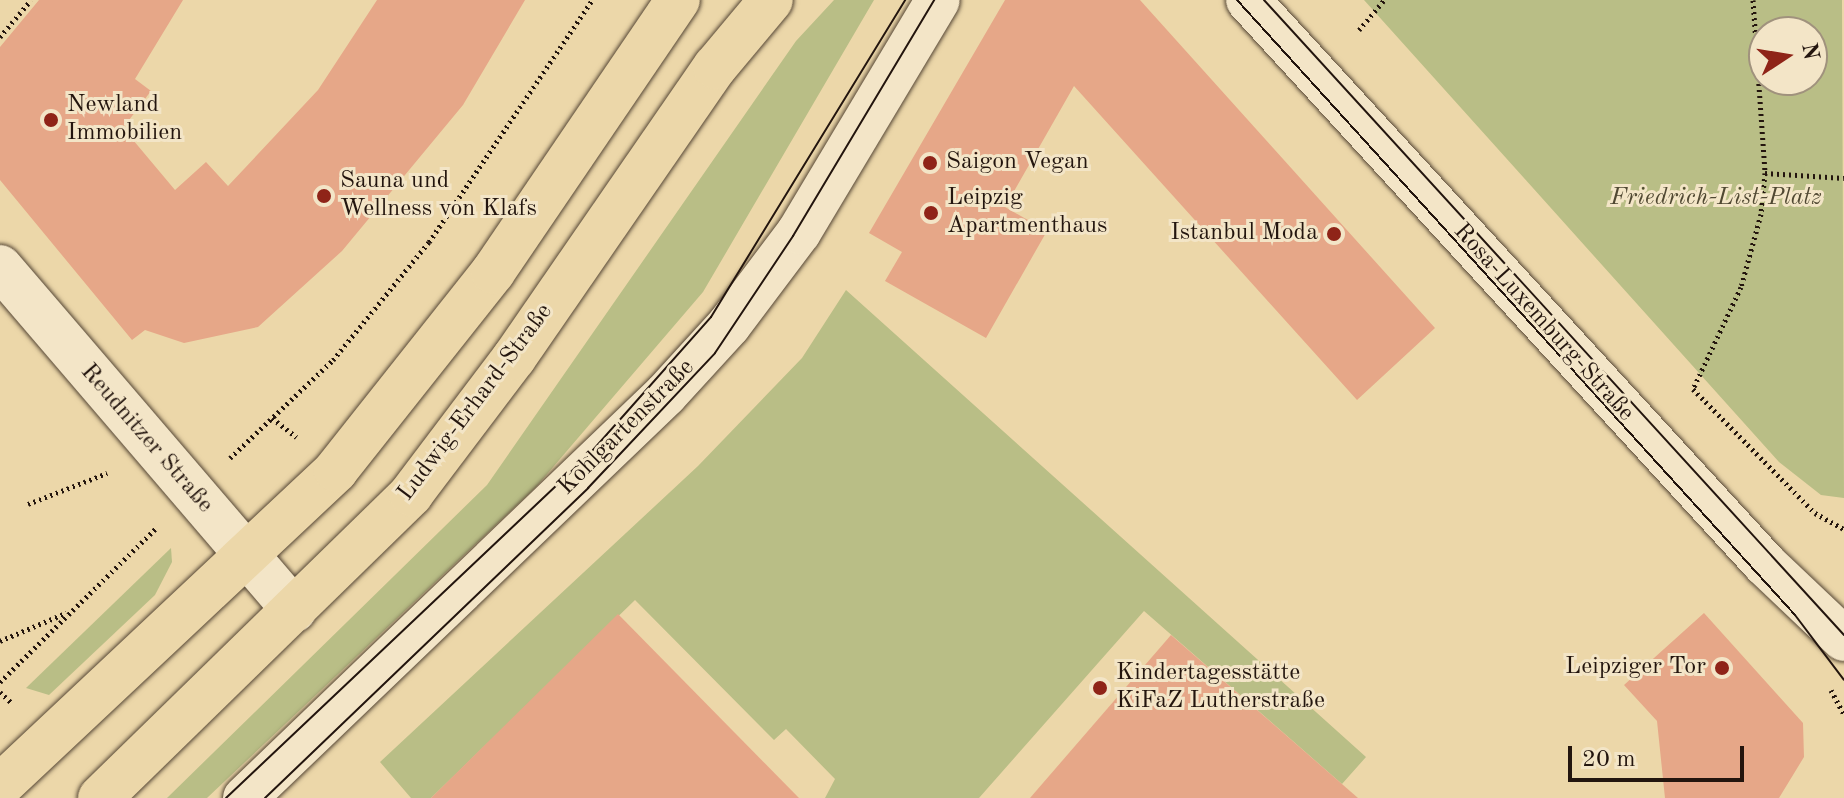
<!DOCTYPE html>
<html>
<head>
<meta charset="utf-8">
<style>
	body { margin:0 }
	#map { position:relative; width:1844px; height:798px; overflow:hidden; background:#ecd7a9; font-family:"Old Standard TT",serif }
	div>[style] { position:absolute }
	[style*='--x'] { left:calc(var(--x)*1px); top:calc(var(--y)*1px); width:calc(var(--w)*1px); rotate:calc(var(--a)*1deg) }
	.green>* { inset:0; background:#b9be86 }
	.building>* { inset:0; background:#e6a788 }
	.path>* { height:5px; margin-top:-2.5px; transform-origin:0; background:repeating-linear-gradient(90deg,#23150e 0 2px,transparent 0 6px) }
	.roads { filter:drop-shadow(0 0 2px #554635) drop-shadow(0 0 2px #554635) }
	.street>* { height:44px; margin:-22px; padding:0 22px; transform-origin:22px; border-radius:22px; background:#f3e5c7 }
	.primary>* { height:44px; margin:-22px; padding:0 22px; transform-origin:22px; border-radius:22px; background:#ecd7a9 }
	.tram>* { height:2px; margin:-1px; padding:0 1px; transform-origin:1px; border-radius:1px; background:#23150e }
	.dots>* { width:22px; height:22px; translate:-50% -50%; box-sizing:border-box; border:4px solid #f3e5c7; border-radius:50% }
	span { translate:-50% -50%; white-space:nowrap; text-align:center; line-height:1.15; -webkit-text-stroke:6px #f3e5c7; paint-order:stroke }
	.poi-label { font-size:24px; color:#23150e }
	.left { translate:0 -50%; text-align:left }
	.right { translate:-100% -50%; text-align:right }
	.park-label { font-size:24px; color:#504832; font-style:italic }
	.street-label { font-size:24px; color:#23150e }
	.north { position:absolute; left:1748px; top:16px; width:80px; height:80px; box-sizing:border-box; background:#f3e5c7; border:2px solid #a0927d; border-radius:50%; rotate:78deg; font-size:22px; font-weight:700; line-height:32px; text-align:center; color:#23150e }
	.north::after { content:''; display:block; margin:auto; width:28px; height:36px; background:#8f2418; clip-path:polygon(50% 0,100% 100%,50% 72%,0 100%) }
	.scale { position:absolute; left:1568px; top:746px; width:176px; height:36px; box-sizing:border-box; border:4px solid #23150e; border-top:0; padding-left:10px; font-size:24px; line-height:28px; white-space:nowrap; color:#23150e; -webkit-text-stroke:6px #f3e5c7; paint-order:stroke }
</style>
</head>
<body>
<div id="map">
	<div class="green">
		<i style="clip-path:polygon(834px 0,874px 0,703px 292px,536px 487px,207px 798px,167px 798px,487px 485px,796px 41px)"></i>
		<i style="clip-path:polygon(evenodd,1364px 0,1842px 0,1844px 498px,1821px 495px,1779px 462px,1364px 0,1764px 32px,1812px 32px,1812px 80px,1764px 80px,1764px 32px)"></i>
		<i style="clip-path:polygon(846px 290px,1366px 757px,1342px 784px,1144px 611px,979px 798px,825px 798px,835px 779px,786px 729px,774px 740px,635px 600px,431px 798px,411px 798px,380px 762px,698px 466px,802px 358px)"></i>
		<i style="clip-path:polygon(171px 548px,172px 562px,155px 595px,49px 695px,26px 688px)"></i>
	</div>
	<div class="building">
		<i style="clip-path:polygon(39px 0,183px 0,135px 79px,151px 91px,123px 128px,175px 190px,206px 162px,228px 186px,318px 90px,377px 0,525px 0,463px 105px,342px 251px,258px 327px,184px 343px,145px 330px,132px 340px,0 180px,0 47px)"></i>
		<i style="clip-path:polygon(1005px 0,1140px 0,1435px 328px,1357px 400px,1074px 86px,1005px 207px,1047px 231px,986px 338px,885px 281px,902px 252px,869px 233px)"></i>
		<i style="clip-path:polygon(1704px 613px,1803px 723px,1804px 757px,1779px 798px,1665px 798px,1657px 721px,1624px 685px)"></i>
		<i style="clip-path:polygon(618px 614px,799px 798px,431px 798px)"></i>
		<i style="clip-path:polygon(1171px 635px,1358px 798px,1030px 798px)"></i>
	</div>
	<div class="path">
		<i style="--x:1753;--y:0;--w:173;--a:86"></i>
		<i style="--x:1765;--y:173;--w:41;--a:95.6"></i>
		<i style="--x:1761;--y:214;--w:76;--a:105.3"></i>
		<i style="--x:1741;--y:287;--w:113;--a:115.2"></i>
		<i style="--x:1693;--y:389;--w:174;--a:45.5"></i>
		<i style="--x:1815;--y:513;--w:33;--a:29"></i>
		<i style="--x:1359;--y:30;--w:39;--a:-50"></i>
		<i style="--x:0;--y:37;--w:48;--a:-50"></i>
		<i style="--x:1765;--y:173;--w:79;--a:3.6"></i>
		<i style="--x:272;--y:418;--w:31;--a:38"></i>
		<i style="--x:230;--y:458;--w:142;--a:-43.6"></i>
		<i style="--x:333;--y:360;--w:152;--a:-50.9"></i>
		<i style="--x:429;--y:242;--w:292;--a:-56"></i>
		<i style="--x:28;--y:504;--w:85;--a:-21.4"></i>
		<i style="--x:0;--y:641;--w:72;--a:-23"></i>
		<i style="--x:0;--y:682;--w:219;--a:-44.6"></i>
		<i style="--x:1831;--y:690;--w:27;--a:62"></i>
		<i style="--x:0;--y:692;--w:16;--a:43"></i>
	</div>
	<div class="roads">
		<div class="street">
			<i style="--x:1248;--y:0;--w:765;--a:47.49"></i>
			<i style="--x:1765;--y:564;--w:109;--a:43.5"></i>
			<i style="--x:0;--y:267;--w:452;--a:49.4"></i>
			<i style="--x:245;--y:798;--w:583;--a:-43.82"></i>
			<i style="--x:666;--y:394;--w:93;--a:-47.6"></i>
			<i style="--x:729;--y:325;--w:116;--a:-53"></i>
			<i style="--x:799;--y:232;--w:270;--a:-59.1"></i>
		</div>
		<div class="primary">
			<i style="--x:0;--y:786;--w:461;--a:-43.2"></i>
			<i style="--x:336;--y:470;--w:253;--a:-51.6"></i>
			<i style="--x:493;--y:272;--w:329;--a:-55.8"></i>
			<i style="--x:100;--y:798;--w:435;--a:-44.3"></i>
			<i style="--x:411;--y:494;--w:171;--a:-52.9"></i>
			<i style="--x:514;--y:358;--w:354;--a:-55.4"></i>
			<i style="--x:715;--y:67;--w:87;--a:-50.1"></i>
		</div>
	</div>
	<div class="tram">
		<i style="--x:1237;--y:0;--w:830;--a:47.78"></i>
		<i style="--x:1795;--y:615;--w:81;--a:53"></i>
		<i style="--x:1264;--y:0;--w:860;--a:47.59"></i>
		<i style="--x:226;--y:798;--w:494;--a:-43.4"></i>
		<i style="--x:585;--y:459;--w:190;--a:-48.4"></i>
		<i style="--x:711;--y:317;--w:372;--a:-58.5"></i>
		<i style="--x:265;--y:798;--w:448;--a:-43.8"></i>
		<i style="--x:588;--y:488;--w:185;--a:-46.7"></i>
		<i style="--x:715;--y:353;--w:141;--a:-56.3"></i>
		<i style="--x:793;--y:236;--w:275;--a:-59.1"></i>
	</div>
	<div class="dots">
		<i style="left:51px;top:120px;background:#8f2418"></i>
		<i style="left:930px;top:163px;background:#8f2418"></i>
		<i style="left:324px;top:196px;background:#8f2418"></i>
		<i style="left:931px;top:213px;background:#8f2418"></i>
		<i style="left:1334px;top:234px;background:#8f2418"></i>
		<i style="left:1722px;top:668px;background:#8f2418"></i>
		<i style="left:1100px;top:688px;background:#8f2418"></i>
	</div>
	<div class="poi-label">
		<span class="left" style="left:67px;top:120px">Newland<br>Immobilien</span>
		<span class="left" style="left:946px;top:163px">Saigon Vegan</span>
		<span class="left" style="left:340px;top:196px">Sauna und<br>Wellness von Klafs</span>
		<span class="left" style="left:947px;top:213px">Leipzig<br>Apartmenthaus</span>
		<span class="right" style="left:1318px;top:234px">Istanbul Moda</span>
		<span class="right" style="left:1706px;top:668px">Leipziger Tor</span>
		<span class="left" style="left:1116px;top:688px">Kindertagesstätte<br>KiFaZ Lutherstraße</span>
	</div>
	<div class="park-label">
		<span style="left:1716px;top:199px">Friedrich-List-Platz</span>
	</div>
	<div class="street-label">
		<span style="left:1543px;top:323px;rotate:48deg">Rosa-Luxemburg-Straße</span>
		<span style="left:476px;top:403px;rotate:-53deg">Ludwig-Erhard-Straße</span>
		<span style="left:627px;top:428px;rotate:-45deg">Kohlgartenstraße</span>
		<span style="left:146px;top:439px;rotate:49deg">Reudnitzer Straße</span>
	</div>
	<div class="north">N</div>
	<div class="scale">20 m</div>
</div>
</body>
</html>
